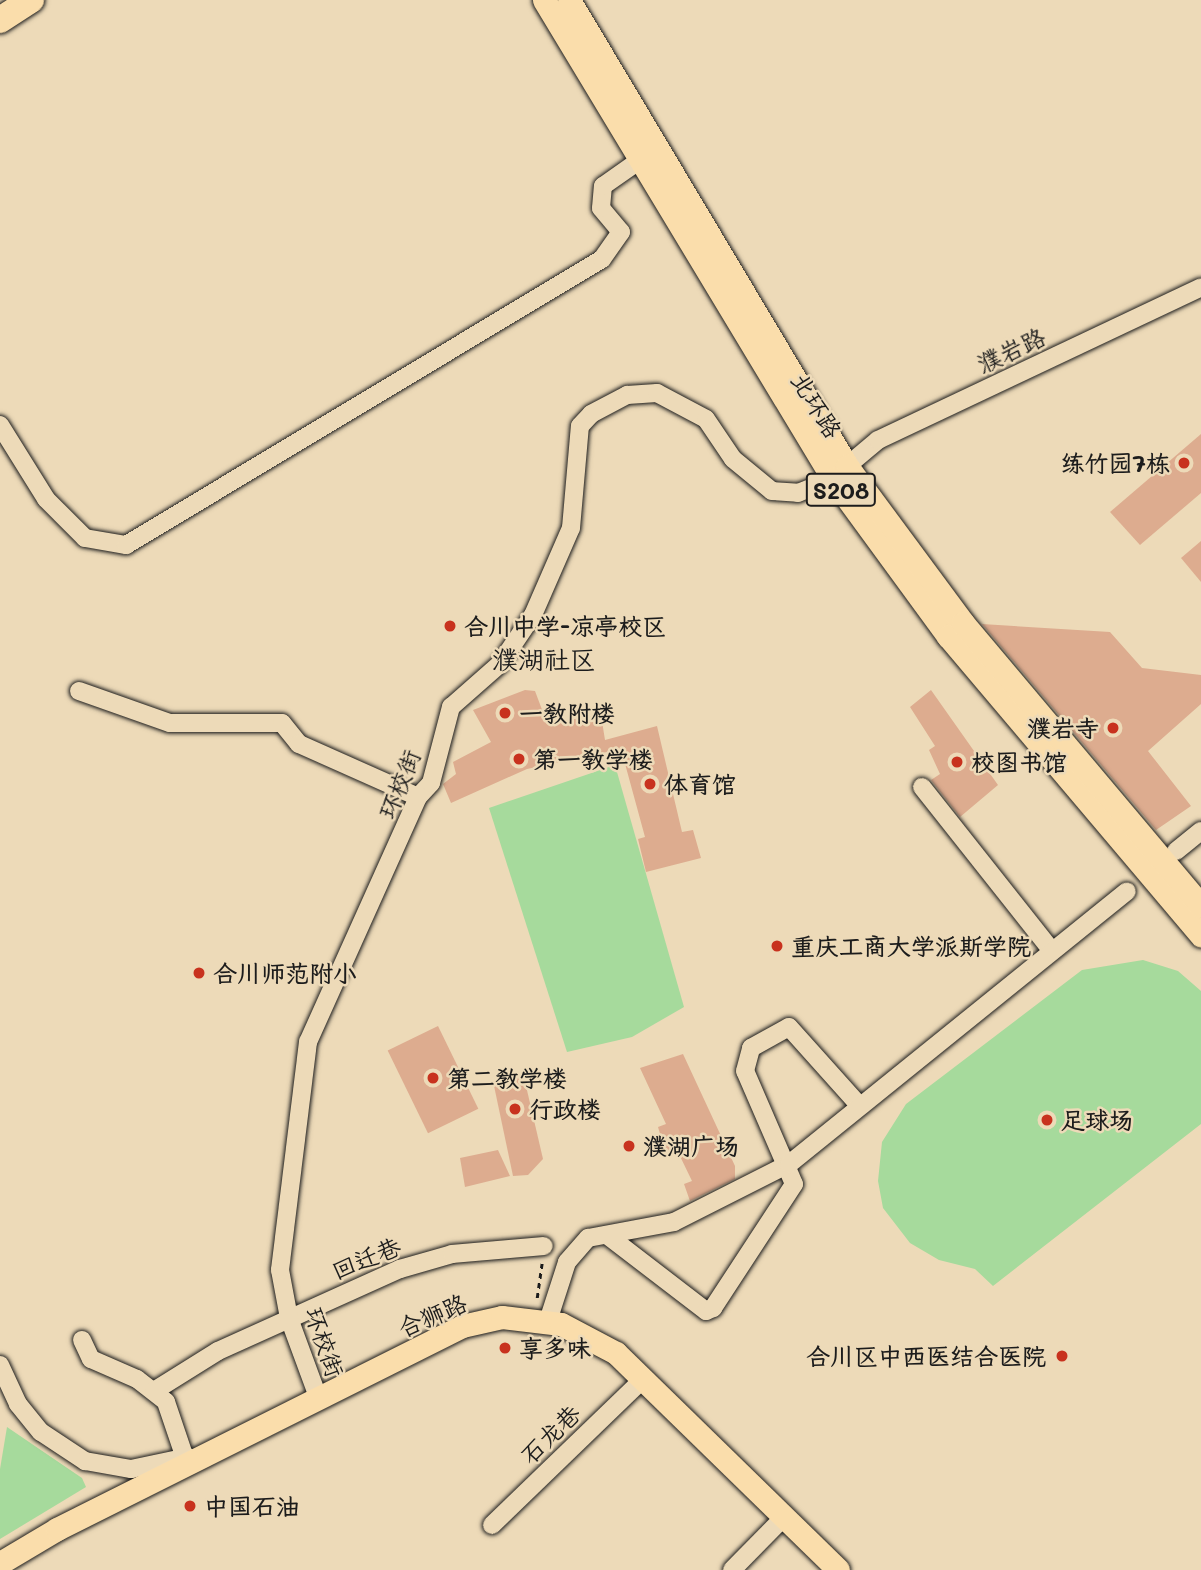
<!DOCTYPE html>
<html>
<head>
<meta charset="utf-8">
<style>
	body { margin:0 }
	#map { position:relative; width:1201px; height:1570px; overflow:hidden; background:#eddab8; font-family:Mali,"LXGW WenKai TC",sans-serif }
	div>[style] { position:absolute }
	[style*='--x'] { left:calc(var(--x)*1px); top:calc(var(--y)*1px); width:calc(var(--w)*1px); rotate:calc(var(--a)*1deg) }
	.green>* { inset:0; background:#a6da9c }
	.building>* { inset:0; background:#ddac8f; transform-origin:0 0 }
	.path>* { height:2.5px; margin-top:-1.25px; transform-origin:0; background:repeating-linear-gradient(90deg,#1c1c1c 0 5px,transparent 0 10px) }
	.roads { filter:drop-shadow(0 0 2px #1c1c1c) drop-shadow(0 0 2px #1c1c1c) }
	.minor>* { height:18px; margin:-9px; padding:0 9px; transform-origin:9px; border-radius:9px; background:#eddab8 }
	.major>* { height:23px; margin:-11.5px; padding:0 11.5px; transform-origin:11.5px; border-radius:11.5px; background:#faddab }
	.highway>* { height:26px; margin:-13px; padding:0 13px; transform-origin:13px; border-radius:13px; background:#faddab }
	.dots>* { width:19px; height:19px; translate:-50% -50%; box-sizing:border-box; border:4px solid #eddab8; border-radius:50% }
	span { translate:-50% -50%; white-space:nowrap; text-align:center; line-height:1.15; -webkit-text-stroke:5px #eddab8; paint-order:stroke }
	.shield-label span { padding:2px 5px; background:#eddab8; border:2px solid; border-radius:5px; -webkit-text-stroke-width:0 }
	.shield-label { font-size:23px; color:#1c1c1c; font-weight:700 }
	.street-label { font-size:24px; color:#1c1c1c }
	.poi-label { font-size:24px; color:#1c1c1c; font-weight:700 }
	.right { translate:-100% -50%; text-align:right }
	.left { translate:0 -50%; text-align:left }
	.neighbourhood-label { font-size:26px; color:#1c1c1c }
</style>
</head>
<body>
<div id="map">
	<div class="green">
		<i style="clip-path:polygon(615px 765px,684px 1007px,632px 1037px,567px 1052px,489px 808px)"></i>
		<i style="clip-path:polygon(1143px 960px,1178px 971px,1201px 991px,1201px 1124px,993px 1286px,975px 1269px,939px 1260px,910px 1243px,883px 1208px,878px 1181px,882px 1142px,906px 1104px,1082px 970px)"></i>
		<i style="clip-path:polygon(7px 1427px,82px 1478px,86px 1487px,0 1539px,0 1469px)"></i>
	</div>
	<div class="building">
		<i style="clip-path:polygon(1201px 434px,1201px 493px,1140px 545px,1110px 512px)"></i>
		<i style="clip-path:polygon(1201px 541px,1201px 582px,1181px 558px)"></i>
		<i style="clip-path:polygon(982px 624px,1110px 632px,1142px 668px,1201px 675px,1201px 704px,1148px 751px,1191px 806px,1156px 830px)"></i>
		<i style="clip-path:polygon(525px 690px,535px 691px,547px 723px,601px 715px,605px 740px,657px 726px,682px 832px,693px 830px,701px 858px,646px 872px,638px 839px,645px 837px,621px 749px,527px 769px,451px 803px,443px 784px,456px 774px,453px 762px,491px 742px,473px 710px)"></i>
		<i style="clip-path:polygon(931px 690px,998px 785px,960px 817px,931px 780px,940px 774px,929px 750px,935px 746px,910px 707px)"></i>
		<i style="left:438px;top:1026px;width:92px;height:56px;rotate:64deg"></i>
		<i style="clip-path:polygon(683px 1054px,735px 1166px,735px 1179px,690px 1201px,684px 1184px,692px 1181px,678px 1152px,666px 1154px,658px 1127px,666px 1124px,640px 1068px)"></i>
		<i style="clip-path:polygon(523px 1073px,543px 1159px,528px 1175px,513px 1176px,493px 1081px)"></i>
		<i style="clip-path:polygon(498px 1150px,510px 1176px,465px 1187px,460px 1158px)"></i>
	</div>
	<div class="path">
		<i style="--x:537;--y:1298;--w:35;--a:-82"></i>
	</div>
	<div class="roads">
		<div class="minor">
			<i style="--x:0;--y:425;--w:87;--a:58.1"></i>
			<i style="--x:46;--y:499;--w:55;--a:45"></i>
			<i style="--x:85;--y:538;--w:42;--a:9.7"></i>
			<i style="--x:126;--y:545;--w:555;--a:-31"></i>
			<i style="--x:602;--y:259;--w:33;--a:-55"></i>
			<i style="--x:621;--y:232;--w:31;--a:-130"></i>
			<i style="--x:601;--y:208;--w:22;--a:-85"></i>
			<i style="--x:603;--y:186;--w:45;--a:-35.1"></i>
			<i style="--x:847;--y:466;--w:40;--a:-40"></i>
			<i style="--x:878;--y:440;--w:357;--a:-25.3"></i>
			<i style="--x:79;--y:691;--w:96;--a:19.4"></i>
			<i style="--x:170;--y:723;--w:112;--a:0"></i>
			<i style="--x:282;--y:723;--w:27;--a:51"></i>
			<i style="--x:299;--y:744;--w:130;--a:24"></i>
			<i style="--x:922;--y:787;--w:209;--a:51.6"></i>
			<i style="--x:1176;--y:851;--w:32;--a:-39"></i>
			<i style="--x:607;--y:1235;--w:125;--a:37.5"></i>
			<i style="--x:706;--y:1311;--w:8;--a:-23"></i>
			<i style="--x:713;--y:1308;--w:148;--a:-56.8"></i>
			<i style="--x:794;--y:1184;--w:123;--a:-113.4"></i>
			<i style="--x:745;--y:1071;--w:24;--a:-75"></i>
			<i style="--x:751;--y:1048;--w:43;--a:-28.9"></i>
			<i style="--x:789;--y:1027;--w:106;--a:48.1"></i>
			<i style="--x:548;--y:1321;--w:62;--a:-72.1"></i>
			<i style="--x:567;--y:1262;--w:32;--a:-49"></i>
			<i style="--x:588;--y:1238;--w:87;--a:-10.5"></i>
			<i style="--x:674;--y:1222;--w:129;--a:-26.8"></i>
			<i style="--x:789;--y:1164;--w:434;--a:-38.9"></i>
			<i style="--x:82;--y:1340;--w:21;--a:65"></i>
			<i style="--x:91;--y:1359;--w:50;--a:23.5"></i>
			<i style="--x:137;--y:1379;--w:37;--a:38"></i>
			<i style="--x:166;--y:1402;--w:59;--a:71.3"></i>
			<i style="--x:0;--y:1365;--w:43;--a:65.2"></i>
			<i style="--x:18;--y:1404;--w:36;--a:51"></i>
			<i style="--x:41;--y:1432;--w:53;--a:33.4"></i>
			<i style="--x:85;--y:1461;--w:47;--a:9.9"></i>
			<i style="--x:131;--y:1469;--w:58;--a:-11.9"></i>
			<i style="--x:154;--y:1391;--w:75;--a:-32"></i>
			<i style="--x:218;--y:1351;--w:200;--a:-24.3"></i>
			<i style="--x:400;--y:1269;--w:54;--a:-16.1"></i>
			<i style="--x:452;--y:1254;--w:92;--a:-5"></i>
			<i style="--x:318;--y:1397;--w:84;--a:-110.2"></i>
			<i style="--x:289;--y:1318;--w:49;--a:-100.6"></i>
			<i style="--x:280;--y:1270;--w:230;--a:-83"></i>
			<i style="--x:308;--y:1042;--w:269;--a:-65.8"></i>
			<i style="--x:418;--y:797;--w:19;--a:-47"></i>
			<i style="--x:431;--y:783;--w:79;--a:-75.3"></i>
			<i style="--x:451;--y:707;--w:65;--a:-41.3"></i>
			<i style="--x:500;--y:664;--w:59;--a:-56"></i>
			<i style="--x:533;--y:615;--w:95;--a:-66.4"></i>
			<i style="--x:571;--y:528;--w:102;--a:-85"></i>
			<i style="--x:580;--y:426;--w:16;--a:-47"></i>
			<i style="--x:591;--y:414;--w:41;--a:-27.8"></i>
			<i style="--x:627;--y:395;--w:30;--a:-4"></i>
			<i style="--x:657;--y:393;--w:55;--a:28"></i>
			<i style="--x:706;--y:419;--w:48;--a:56"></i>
			<i style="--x:733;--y:459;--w:50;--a:39.4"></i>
			<i style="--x:772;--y:491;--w:26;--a:4"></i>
			<i style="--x:798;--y:493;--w:38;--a:-22"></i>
			<i style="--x:492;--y:1525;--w:210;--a:-44"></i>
			<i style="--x:732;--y:1570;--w:74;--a:-45.5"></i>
		</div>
		<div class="major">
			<i style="--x:544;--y:0;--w:559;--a:58.9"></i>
			<i style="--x:833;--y:479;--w:195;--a:53.8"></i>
			<i style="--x:948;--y:636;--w:392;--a:49.8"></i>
			<i style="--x:569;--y:0;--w:543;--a:59.18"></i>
			<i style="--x:847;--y:466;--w:195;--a:53.5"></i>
			<i style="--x:963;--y:623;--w:370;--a:49.9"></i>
			<i style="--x:0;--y:1563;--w:66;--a:-30.8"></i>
			<i style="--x:57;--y:1529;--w:453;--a:-26.6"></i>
			<i style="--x:462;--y:1326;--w:41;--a:-12.7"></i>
			<i style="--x:502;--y:1317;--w:59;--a:6.8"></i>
			<i style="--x:561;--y:1324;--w:62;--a:27.8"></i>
			<i style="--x:616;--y:1353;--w:310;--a:44.3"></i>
		</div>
		<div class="highway">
			<i style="--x:0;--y:20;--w:37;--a:-33"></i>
		</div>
	</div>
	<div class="dots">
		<i style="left:1184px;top:463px;background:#c8321e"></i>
		<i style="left:450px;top:626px;background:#c8321e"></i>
		<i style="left:505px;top:713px;background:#c8321e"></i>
		<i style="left:1113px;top:728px;background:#c8321e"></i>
		<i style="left:519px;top:759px;background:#c8321e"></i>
		<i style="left:957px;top:762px;background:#c8321e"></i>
		<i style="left:650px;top:784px;background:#c8321e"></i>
		<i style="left:777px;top:946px;background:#c8321e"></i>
		<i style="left:199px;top:973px;background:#c8321e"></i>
		<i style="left:433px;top:1078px;background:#c8321e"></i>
		<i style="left:515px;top:1109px;background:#c8321e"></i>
		<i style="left:1047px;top:1120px;background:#c8321e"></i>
		<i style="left:629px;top:1146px;background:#c8321e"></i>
		<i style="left:505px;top:1348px;background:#c8321e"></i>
		<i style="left:1062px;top:1356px;background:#c8321e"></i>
		<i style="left:190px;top:1506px;background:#c8321e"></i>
	</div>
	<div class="shield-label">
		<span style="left:841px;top:490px">S208</span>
	</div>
	<div class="street-label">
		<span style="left:1011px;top:350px;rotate:-25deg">濮岩路</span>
		<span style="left:817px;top:405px;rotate:58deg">北环路</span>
		<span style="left:399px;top:784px;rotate:-68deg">环校街</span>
		<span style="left:366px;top:1258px;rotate:-22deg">回迁巷</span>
		<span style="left:432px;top:1315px;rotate:-23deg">合狮路</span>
		<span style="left:325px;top:1342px;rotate:71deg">环校街</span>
		<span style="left:550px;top:1434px;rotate:-44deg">石龙巷</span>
	</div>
	<div class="poi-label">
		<span class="right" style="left:1170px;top:463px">练竹园7栋</span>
		<span class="left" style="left:464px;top:626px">合川中学-凉亭校区</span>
		<span class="left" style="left:519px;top:713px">一教附楼</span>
		<span class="right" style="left:1099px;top:728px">濮岩寺</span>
		<span class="left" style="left:533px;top:759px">第一教学楼</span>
		<span class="left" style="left:971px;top:762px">校图书馆</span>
		<span class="left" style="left:664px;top:784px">体育馆</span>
		<span class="left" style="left:791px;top:946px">重庆工商大学派斯学院</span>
		<span class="left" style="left:213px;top:973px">合川师范附小</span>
		<span class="left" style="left:447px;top:1078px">第二教学楼</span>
		<span class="left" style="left:529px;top:1109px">行政楼</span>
		<span class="left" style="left:1061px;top:1120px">足球场</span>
		<span class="left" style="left:643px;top:1146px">濮湖广场</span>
		<span class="left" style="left:519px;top:1348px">享多味</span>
		<span class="right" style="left:1046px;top:1356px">合川区中西医结合医院</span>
		<span class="left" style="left:204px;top:1506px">中国石油</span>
	</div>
	<div class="neighbourhood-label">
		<span style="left:544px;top:660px">濮湖社区</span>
	</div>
</div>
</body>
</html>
